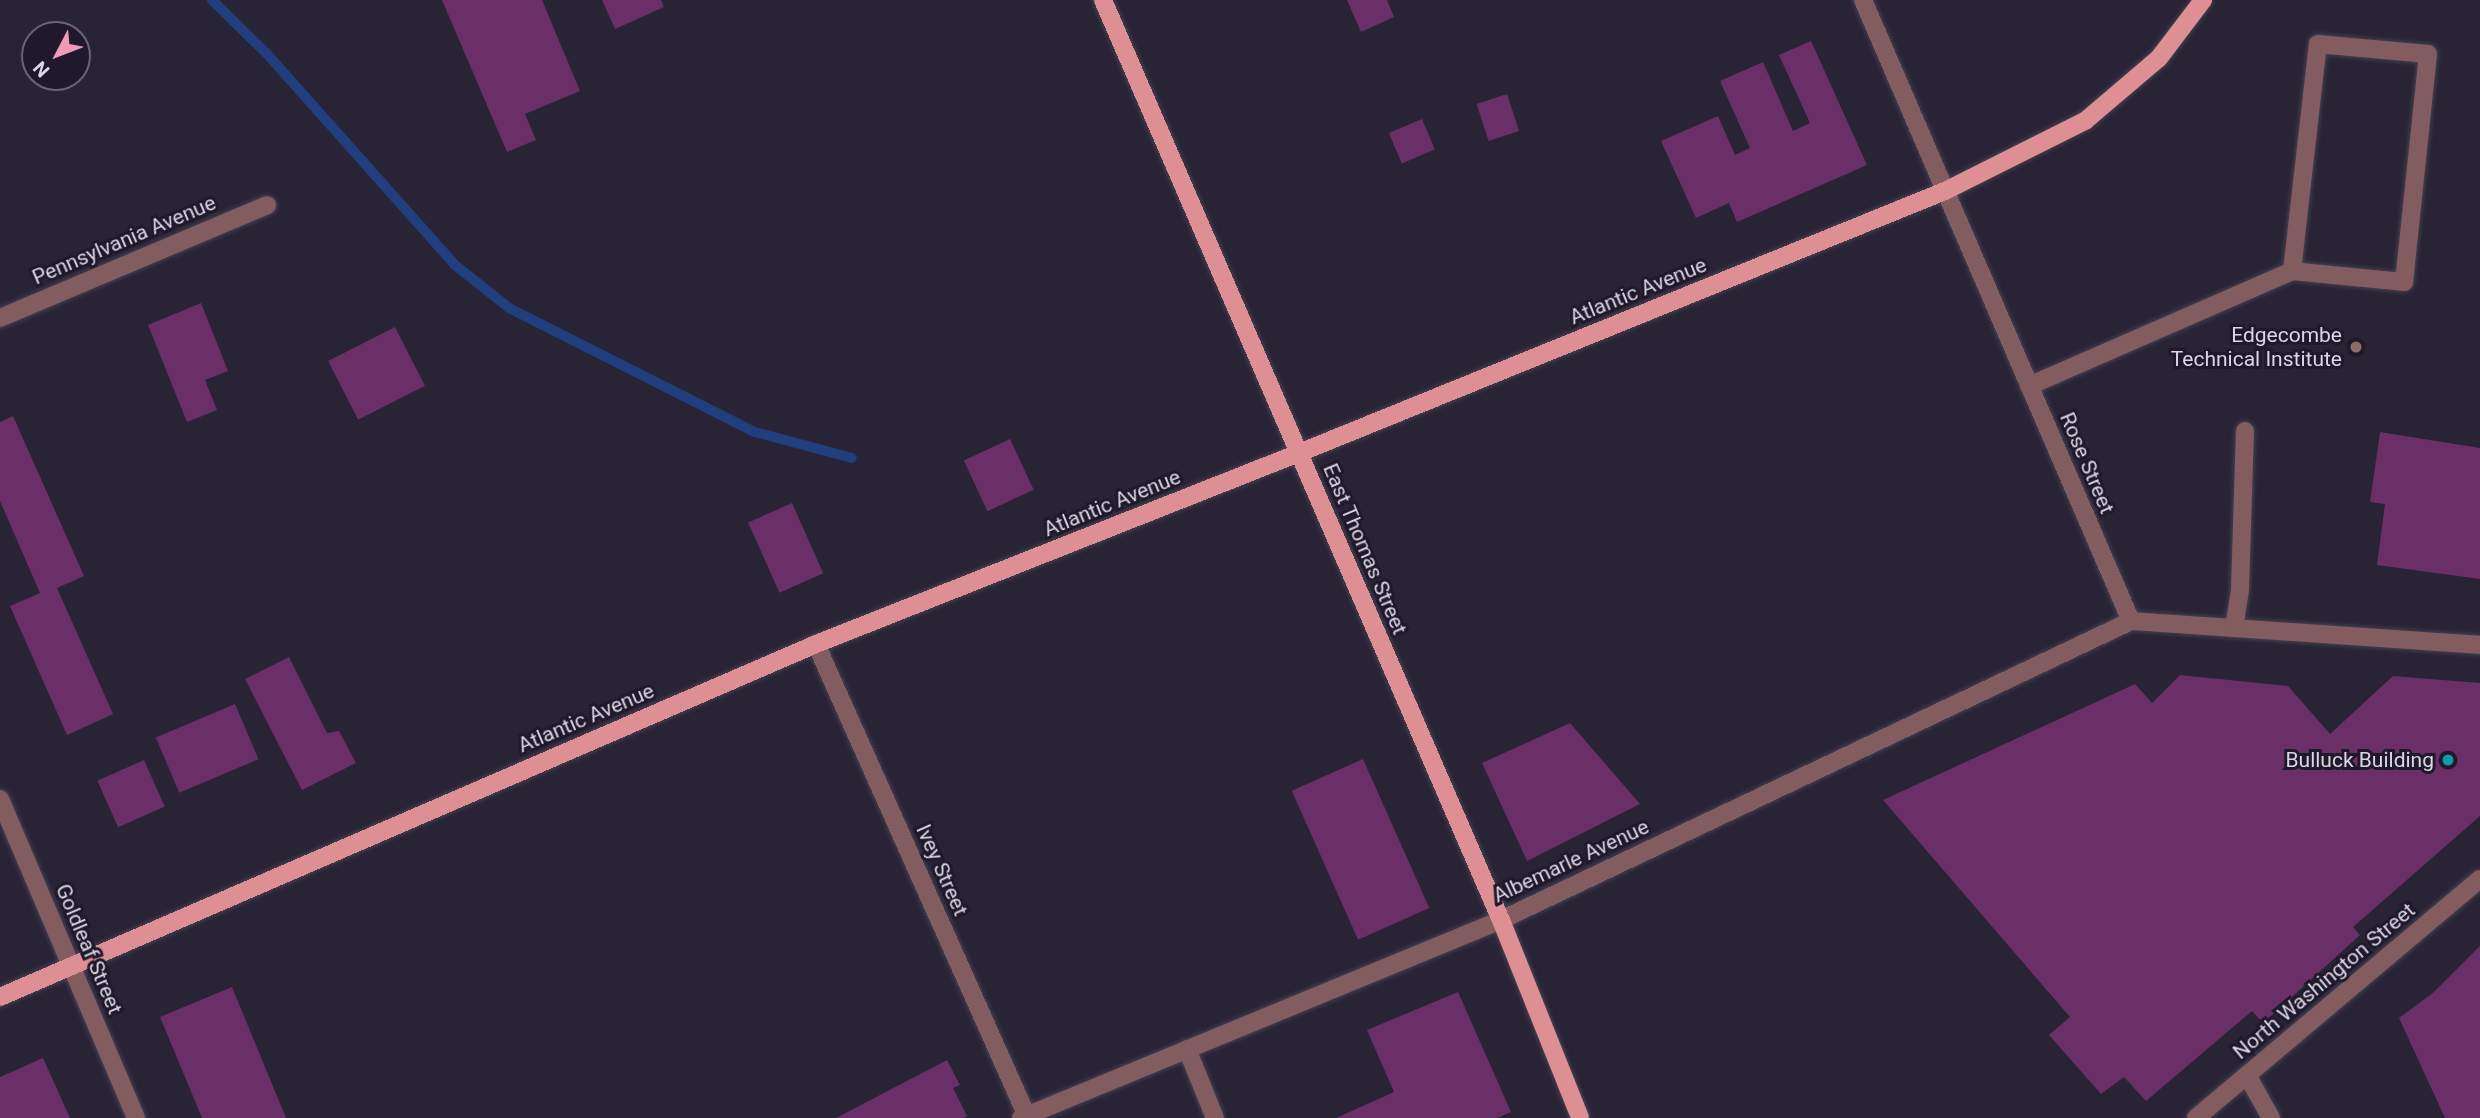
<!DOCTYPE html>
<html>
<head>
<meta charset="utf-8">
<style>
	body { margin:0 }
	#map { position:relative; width:2480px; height:1118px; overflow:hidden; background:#292336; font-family:Roboto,sans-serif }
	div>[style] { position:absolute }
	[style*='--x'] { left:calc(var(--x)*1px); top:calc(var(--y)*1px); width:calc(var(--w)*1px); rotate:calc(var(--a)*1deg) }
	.stream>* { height:10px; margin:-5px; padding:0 5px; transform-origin:5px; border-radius:5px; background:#213f7e }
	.building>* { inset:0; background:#6a2f67; transform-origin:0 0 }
	.roads { filter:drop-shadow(0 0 2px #454052) drop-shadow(0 0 2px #454052) }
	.minor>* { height:18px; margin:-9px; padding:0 9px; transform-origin:9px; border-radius:9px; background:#825c5e }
	.major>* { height:18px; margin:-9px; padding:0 9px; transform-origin:9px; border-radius:9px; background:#de8f94 }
	.dots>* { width:19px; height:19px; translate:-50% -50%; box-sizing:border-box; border:4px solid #1f192b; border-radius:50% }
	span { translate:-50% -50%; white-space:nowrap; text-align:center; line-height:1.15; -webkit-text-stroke:6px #1f192b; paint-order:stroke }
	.street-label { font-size:21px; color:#dad6e3 }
	.poi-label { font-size:21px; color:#dad6e3 }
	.right { translate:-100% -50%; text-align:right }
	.north { position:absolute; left:21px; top:21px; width:70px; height:70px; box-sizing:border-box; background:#1f192b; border:2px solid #6a6575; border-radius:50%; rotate:228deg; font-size:19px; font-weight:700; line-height:28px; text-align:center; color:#dad6e3 }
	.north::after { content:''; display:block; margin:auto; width:24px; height:32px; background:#f09ab7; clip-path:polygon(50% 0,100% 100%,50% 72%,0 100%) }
</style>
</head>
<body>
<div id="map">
	<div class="stream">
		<i style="--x:212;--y:0;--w:78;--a:44.5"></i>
		<i style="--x:268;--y:55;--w:281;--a:48.3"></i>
		<i style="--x:455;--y:265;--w:69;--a:38.5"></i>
		<i style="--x:509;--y:308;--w:275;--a:26.8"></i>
		<i style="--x:755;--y:432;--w:100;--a:15"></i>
	</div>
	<div class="building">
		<i style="clip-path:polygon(442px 0,542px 0,580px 91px,525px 114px,536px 140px,507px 152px)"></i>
		<i style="clip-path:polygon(602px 0,661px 0,664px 7px,615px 29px)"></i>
		<i style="clip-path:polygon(1347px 0,1387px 0,1394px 17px,1361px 32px)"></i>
		<i style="clip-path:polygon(1811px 41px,1867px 165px,1737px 222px,1729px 203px,1696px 218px,1661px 141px,1718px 116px,1735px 155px,1750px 148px,1720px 81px,1763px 62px,1793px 131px,1810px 123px,1779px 55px)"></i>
		<i style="left:1507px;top:94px;width:39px;height:32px;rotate:72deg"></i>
		<i style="left:1422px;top:119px;width:33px;height:36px;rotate:67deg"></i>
		<i style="clip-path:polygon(201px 303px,228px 371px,205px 380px,217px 410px,187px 422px,148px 325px)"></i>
		<i style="left:395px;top:327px;width:66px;height:75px;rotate:63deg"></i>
		<i style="clip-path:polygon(13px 416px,84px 576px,57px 588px,113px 714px,67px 735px,10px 606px,40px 593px,0 501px,0 422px)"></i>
		<i style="clip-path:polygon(2380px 432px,2480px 448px,2480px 579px,2377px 565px,2385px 504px,2370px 502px)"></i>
		<i style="left:1010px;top:439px;width:56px;height:51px;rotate:65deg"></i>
		<i style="left:792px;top:503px;width:77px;height:48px;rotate:66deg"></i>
		<i style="clip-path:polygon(289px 657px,327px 733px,339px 731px,356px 763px,302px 790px,245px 679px)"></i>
		<i style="clip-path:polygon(2180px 675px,2288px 686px,2330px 734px,2393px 676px,2480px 683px,2480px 816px,2353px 927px,2360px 935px,2263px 1023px,2252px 1011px,2146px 1101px,2124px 1077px,2101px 1094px,2049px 1035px,2070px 1017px,1883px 800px,2135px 684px,2152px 703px)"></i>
		<i style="left:235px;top:704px;width:60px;height:86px;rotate:67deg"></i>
		<i style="clip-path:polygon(1570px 723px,1640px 804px,1527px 861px,1482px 763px)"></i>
		<i style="left:1363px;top:759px;width:163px;height:78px;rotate:66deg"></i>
		<i style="left:144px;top:760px;width:51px;height:51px;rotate:66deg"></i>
		<i style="clip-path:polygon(2480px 946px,2480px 1118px,2445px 1118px,2399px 1018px,2434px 992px)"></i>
		<i style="clip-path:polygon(232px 987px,286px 1118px,202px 1118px,160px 1017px)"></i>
		<i style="clip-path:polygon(1458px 992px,1511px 1112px,1497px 1118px,1336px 1118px,1394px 1092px,1367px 1030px)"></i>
		<i style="clip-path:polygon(43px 1058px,70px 1118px,0 1118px,0 1077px)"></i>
		<i style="clip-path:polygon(947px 1060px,960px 1085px,953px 1088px,967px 1116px,964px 1118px,836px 1118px)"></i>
	</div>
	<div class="roads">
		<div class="minor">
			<i style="--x:1863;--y:0;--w:676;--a:66.66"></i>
			<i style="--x:2131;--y:621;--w:350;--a:3.9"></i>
			<i style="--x:0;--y:318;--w:290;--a:-22.9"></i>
			<i style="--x:2029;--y:386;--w:287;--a:-23.6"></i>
			<i style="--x:2292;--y:271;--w:228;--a:-83.5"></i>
			<i style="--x:2318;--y:44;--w:110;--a:5.2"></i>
			<i style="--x:2428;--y:54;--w:229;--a:96"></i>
			<i style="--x:2404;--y:282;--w:113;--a:-174.4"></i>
			<i style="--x:2234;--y:628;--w:39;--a:-81"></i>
			<i style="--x:2240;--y:589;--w:158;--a:-88.2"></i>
			<i style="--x:816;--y:644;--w:515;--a:65.92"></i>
			<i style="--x:0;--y:799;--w:347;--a:66.9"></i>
			<i style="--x:1187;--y:1049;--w:74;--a:67.9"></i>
			<i style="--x:2247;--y:1075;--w:49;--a:60.8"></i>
			<i style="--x:1021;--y:1118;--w:519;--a:-22.42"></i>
			<i style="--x:1501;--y:920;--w:697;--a:-25.39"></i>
			<i style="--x:2196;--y:1118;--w:371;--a:-40.1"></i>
		</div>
		<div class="major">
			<i style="--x:1103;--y:0;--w:1002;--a:66.61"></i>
			<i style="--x:1501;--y:920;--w:213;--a:68.2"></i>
			<i style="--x:0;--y:997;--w:889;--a:-23.39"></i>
			<i style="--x:816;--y:644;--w:519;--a:-21.58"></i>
			<i style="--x:1299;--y:453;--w:697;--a:-22.08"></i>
			<i style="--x:1945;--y:191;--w:157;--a:-26.6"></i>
			<i style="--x:2085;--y:121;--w:97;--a:-40.4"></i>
			<i style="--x:2159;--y:58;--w:73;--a:-52.8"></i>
		</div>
	</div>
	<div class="dots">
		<i style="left:2356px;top:347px;background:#8d6e63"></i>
		<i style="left:2448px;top:760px;background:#0f9aa8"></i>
	</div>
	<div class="street-label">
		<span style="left:124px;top:240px;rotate:-23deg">Pennsylvania Avenue</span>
		<span style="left:1638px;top:291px;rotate:-22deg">Atlantic Avenue</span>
		<span style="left:2087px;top:463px;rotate:67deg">Rose Street</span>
		<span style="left:1112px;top:503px;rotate:-22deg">Atlantic Avenue</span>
		<span style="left:1365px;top:549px;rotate:67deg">East Thomas Street</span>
		<span style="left:586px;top:718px;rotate:-23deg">Atlantic Avenue</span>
		<span style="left:1571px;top:861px;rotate:-25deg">Albemarle Avenue</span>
		<span style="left:942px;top:870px;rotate:66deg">Ivey Street</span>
		<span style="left:89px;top:949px;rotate:67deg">Goldleaf Street</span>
		<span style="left:2324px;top:981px;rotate:-40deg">North Washington Street</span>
	</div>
	<div class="poi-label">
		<span class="right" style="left:2342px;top:347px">Edgecombe<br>Technical Institute</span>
		<span class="right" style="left:2434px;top:760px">Bulluck Building</span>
	</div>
	<div class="north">N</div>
</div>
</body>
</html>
